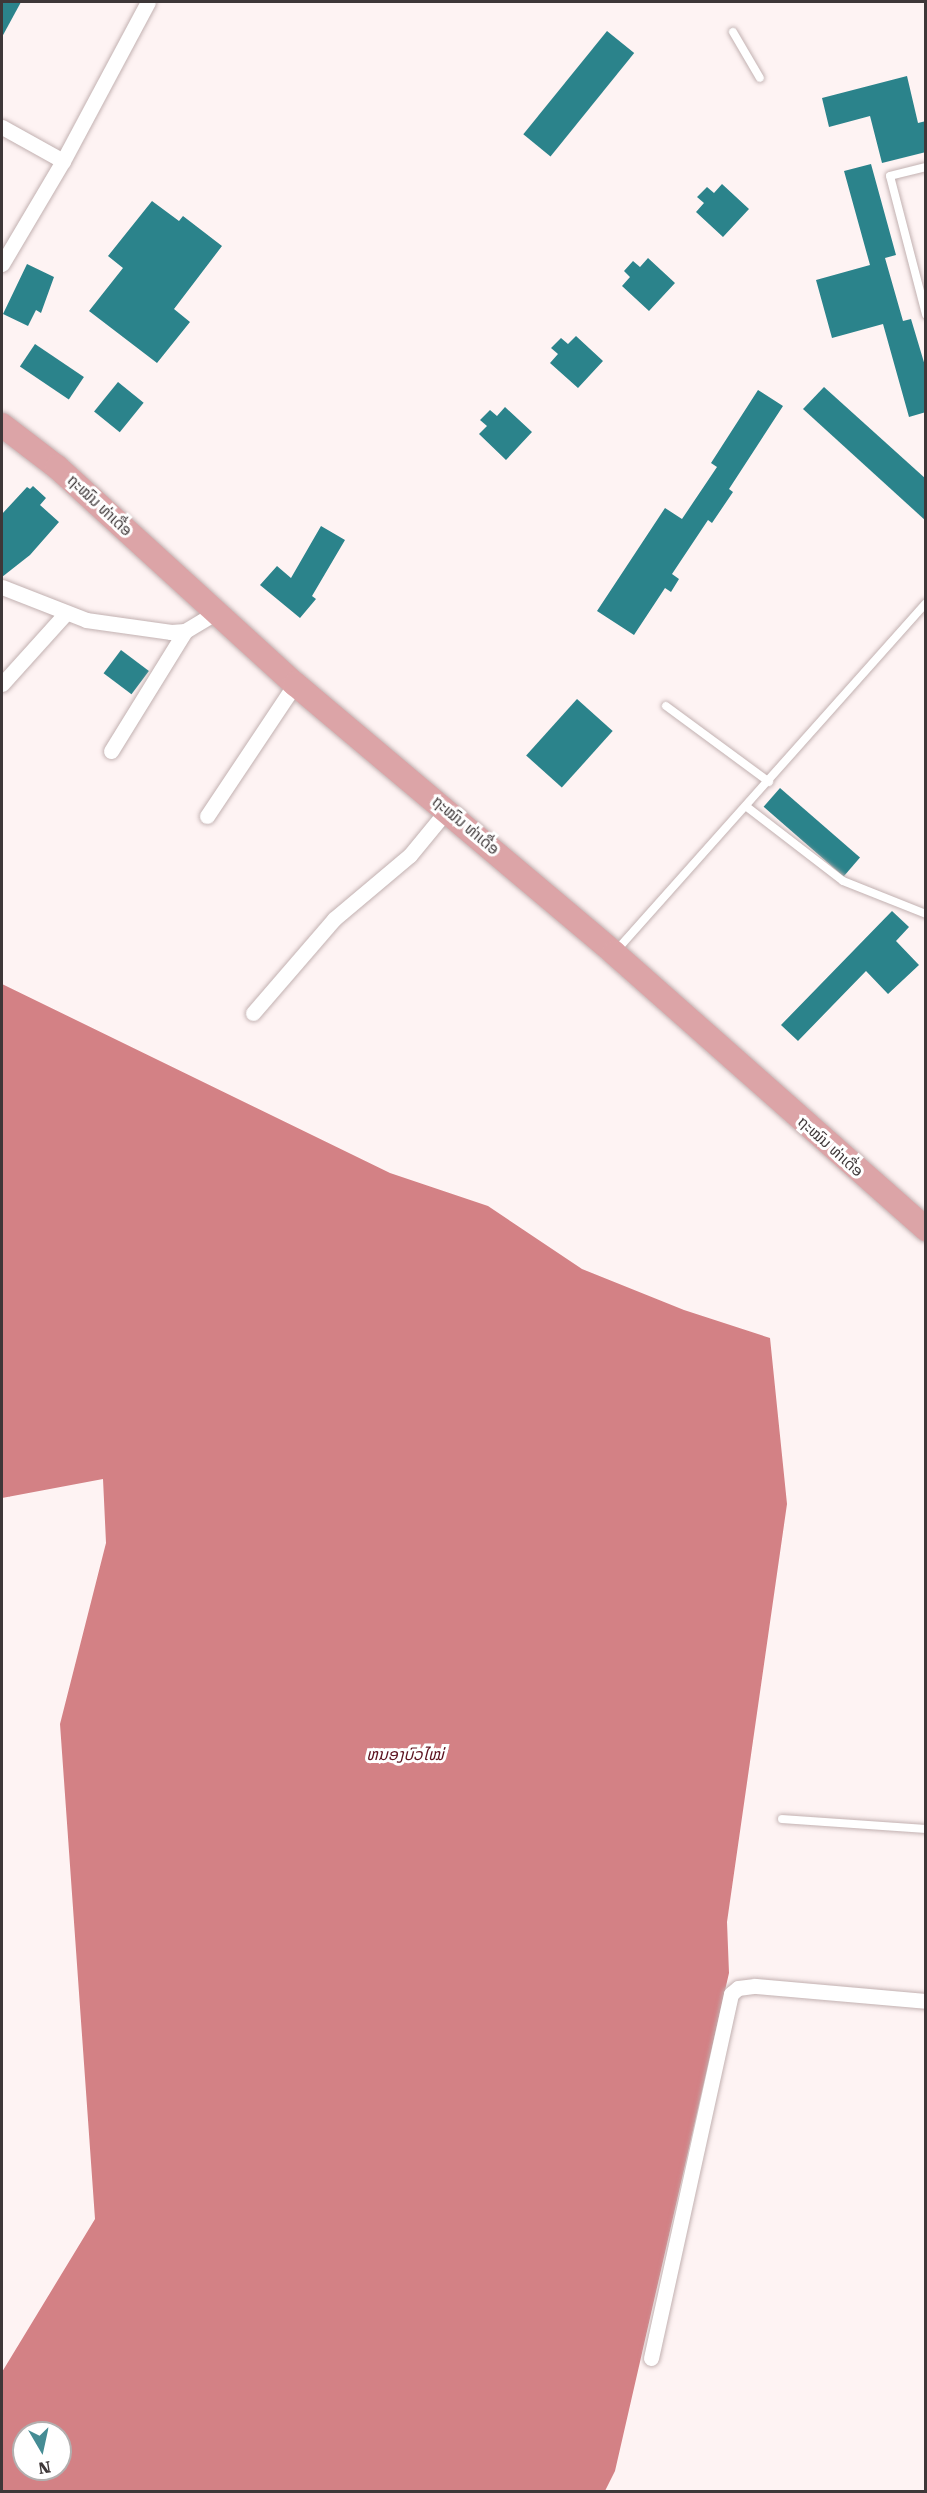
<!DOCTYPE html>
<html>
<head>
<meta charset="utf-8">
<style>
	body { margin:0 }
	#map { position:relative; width:927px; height:2493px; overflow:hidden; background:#fef3f3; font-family:"Roboto Serif","Noto Sans Lao",serif }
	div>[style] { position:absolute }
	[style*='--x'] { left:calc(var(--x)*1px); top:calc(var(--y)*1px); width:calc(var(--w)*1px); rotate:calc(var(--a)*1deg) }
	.water>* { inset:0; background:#d38185 }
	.building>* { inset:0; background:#2b838b; transform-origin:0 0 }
	.roads { filter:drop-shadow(0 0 2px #c2b1b1) drop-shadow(0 0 2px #c2b1b1) }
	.service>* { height:8px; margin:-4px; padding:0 4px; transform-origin:4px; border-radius:4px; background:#fff }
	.minor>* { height:15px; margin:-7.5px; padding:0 7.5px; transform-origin:7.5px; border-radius:7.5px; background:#fff }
	.primary>* { height:24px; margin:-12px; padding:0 12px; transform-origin:12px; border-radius:12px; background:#dca4a7 }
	span { translate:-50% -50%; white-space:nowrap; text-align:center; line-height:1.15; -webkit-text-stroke:6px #fff; paint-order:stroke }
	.street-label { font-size:15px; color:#3e3738 }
	.water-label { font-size:16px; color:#5c121e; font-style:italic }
	.frame { position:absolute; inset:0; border:3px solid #3e3738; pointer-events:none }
	.north { position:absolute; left:12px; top:2421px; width:60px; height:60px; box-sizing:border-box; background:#fff; border:2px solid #b2afaf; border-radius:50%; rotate:171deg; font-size:16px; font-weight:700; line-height:24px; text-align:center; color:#3e3738 }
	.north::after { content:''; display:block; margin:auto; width:21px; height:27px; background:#458c94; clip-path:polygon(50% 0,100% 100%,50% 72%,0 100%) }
</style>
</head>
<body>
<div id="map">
	<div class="water">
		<i style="clip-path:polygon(evenodd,2px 984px,390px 1173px,488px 1206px,582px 1269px,684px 1310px,770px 1338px,787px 1504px,727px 1922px,729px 1973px,615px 2471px,605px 2491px,2px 2491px,2px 2372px,95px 2219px,60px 1724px,106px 1543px,103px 1479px,2px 1498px,2px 984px,24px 2433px,60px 2433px,60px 2469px,24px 2469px,24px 2433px)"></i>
	</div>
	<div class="building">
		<i style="clip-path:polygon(2px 2px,21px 2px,2px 37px)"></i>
		<i style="left:607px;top:31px;width:35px;height:133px;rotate:39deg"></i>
		<i style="clip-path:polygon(907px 76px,918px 123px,926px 121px,926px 152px,882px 163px,870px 116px,829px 127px,822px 98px)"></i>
		<i style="clip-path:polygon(871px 164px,896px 255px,885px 258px,903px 321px,911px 319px,926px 369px,926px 412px,909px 417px,883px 324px,832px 338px,816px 280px,870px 265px,844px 171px)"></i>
		<i style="clip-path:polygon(722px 184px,749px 209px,723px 237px,696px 212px,704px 203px,697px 197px,707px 187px,714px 193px)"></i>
		<i style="clip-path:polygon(152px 201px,179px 221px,183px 216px,222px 246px,174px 309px,190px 322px,157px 363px,89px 311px,123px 268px,108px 256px)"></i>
		<i style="clip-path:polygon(648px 258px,675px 283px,649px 311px,622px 286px,630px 277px,624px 271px,633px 261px,640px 267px)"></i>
		<i style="clip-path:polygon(27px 264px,54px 277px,41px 313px,36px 310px,28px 326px,3px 314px)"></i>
		<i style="clip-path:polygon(576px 336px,603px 361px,578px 388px,550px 363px,558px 354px,551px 348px,561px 338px,568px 344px)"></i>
		<i style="left:35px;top:344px;width:59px;height:27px;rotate:34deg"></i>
		<i style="left:118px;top:382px;width:33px;height:38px;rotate:39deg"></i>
		<i style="clip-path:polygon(824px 387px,926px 479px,926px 521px,803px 409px)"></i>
		<i style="clip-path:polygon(758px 390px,783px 406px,729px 489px,733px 492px,712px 523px,708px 520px,672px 574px,679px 579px,671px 592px,665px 588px,634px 635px,597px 611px,665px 508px,682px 519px,717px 467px,711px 463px)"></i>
		<i style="clip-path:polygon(505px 407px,532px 432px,506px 460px,479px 434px,487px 426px,480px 420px,490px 410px,497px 416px)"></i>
		<i style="clip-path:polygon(33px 486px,46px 498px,40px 505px,59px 522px,30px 555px,2px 577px,2px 514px,27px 487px,30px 489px)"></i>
		<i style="clip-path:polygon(321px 526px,345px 540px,312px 596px,316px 599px,300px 618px,260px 585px,277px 566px,291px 578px)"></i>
		<i style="left:121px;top:650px;width:35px;height:29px;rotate:37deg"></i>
		<i style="left:577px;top:699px;width:48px;height:76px;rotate:42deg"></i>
		<i style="left:780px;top:788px;width:106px;height:25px;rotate:41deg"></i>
		<i style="clip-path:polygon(892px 911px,909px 927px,896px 941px,919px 965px,888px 994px,866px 971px,798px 1041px,781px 1025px)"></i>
	</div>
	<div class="roads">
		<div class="service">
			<i style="--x:733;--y:32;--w:53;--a:59.6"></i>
			<i style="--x:926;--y:167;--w:37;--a:166"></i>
			<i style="--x:890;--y:176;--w:143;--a:75.4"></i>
			<i style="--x:666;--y:706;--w:128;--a:36.4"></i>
			<i style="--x:747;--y:807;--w:121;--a:37.6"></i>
			<i style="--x:843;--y:881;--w:89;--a:21.7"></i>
			<i style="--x:615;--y:952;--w:467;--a:-48.3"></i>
			<i style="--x:782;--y:1819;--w:144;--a:4"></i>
		</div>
		<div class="minor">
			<i style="--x:2;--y:127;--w:70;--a:29.1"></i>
			<i style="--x:2;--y:264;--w:120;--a:-59.4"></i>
			<i style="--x:63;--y:161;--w:180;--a:-61.9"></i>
			<i style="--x:2;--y:587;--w:90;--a:21.4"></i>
			<i style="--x:86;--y:620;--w:86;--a:8"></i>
			<i style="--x:171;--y:632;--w:14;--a:-4"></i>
			<i style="--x:185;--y:631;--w:35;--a:-31"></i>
			<i style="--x:2;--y:684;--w:94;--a:-48"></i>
			<i style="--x:111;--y:751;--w:141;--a:-58.3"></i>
			<i style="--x:207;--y:816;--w:159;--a:-56.3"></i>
			<i style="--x:253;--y:1013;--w:124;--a:-49.2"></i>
			<i style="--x:334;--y:919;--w:99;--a:-40.1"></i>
			<i style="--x:410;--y:855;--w:58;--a:-50.6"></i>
			<i style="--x:651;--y:2358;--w:373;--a:-77.6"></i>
			<i style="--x:731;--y:1994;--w:9;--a:-41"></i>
			<i style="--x:738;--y:1988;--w:17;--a:-7"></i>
			<i style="--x:755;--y:1986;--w:172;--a:5"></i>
		</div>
		<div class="primary">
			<i style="--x:2;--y:425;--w:69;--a:37.4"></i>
			<i style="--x:57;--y:467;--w:322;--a:42.4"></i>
			<i style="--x:295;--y:684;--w:417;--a:40.1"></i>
			<i style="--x:614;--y:953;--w:417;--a:41.5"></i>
		</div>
	</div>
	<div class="street-label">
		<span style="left:99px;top:506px;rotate:43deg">ຖະໝົນ ທ່າເດື່ອ</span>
		<span style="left:465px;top:826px;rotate:40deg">ຖະໝົນ ທ່າເດື່ອ</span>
		<span style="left:830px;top:1147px;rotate:42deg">ຖະໝົນ ທ່າເດື່ອ</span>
	</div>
	<div class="water-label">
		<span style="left:405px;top:1755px">ຫນອງບົວໄໝ່</span>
	</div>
	<div class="frame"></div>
	<div class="north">N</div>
</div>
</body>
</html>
